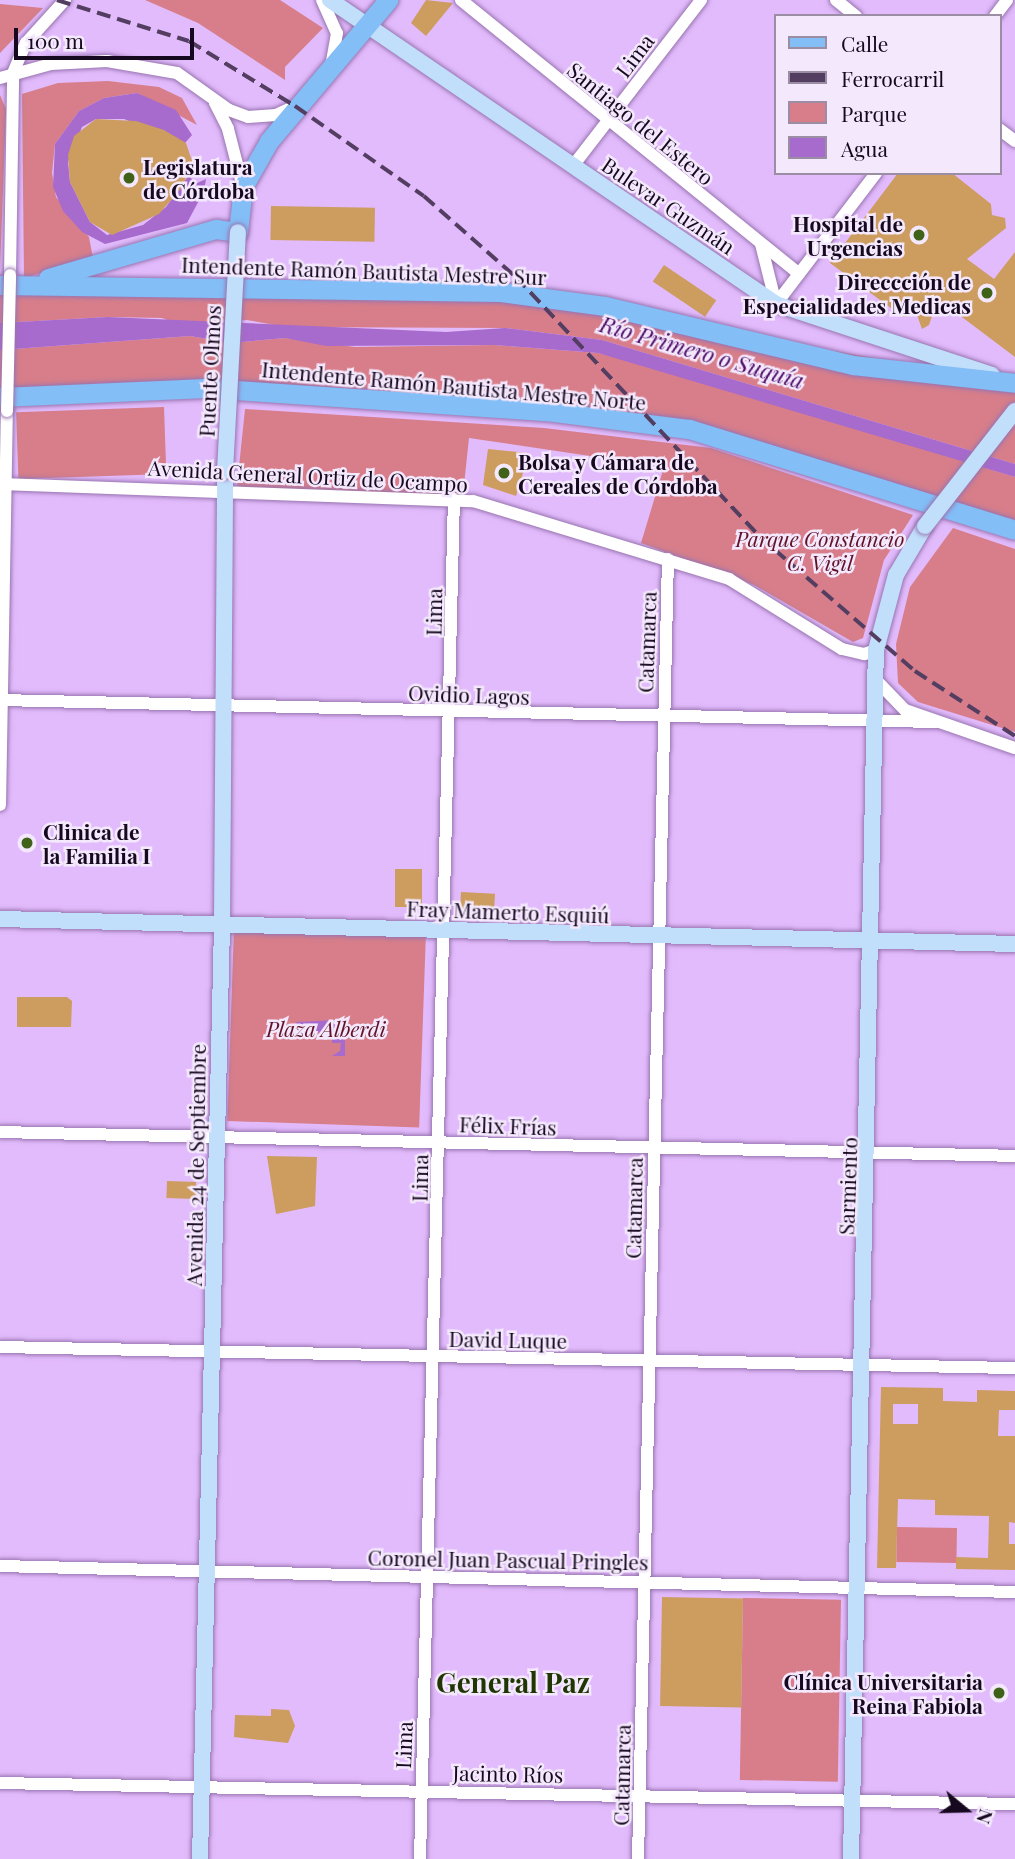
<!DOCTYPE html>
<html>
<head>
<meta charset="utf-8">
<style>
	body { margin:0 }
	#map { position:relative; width:1015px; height:1859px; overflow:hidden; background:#e2bbfc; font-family:"Playfair Display",serif }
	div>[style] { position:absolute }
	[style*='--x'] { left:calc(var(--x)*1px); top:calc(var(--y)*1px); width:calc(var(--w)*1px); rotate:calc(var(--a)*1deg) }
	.green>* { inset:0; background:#d77e8a; transform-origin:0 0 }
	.water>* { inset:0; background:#a76acd }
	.building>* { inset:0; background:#cd9c5f; transform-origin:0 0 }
	.roads { filter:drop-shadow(0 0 2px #9874b0) drop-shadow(0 0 2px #9874b0) }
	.street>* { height:12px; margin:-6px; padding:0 6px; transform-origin:6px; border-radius:6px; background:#fff }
	.secondary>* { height:16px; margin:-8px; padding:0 8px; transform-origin:8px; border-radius:8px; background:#c1dffb }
	.primary>* { height:19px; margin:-9.5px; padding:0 9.5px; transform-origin:9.5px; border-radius:9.5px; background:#83bef7 }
	.rail>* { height:3.5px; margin-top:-1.75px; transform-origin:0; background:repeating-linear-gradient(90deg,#533d61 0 14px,transparent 0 21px) }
	.bridges { filter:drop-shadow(0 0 2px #9874b0) drop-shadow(0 0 2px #9874b0) }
	.street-bridge>* { height:12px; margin:-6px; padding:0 6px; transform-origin:6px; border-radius:6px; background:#fff }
	.secondary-bridge>* { height:16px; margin:-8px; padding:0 8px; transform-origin:8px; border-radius:8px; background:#c1dffb }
	.dots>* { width:19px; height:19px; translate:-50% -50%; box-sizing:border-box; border:4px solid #f4e8fc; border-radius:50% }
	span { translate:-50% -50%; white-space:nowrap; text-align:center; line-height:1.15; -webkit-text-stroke:5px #f4e8fc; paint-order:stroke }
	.street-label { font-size:21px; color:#16081f }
	.poi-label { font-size:21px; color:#16081f; font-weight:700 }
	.left { translate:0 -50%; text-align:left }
	.right { translate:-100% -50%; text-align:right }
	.park-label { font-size:21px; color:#601226; font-style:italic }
	.water-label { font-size:23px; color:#4d0e6a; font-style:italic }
	.district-label { font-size:28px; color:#1f3603; font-weight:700 }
	.legend { position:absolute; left:774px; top:14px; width:228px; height:161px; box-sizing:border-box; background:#f4e8fc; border:2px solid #9b8ea4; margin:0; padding:9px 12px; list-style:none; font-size:21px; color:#16081f }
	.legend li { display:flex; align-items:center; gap:14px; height:35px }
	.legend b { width:35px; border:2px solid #9b8ea4 }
	.north { position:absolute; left:931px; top:1775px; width:70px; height:70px; -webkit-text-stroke:5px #f4e8fc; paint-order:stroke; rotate:109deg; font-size:19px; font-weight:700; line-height:28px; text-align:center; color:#16081f }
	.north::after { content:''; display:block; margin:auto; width:24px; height:32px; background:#16081f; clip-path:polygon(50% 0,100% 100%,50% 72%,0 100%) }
	.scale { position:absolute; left:14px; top:28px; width:180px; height:32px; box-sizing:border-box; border:4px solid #16081f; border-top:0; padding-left:9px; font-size:21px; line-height:24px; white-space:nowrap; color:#16081f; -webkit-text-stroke:5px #f4e8fc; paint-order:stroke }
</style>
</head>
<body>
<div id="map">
	<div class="green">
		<i style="clip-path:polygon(145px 0,280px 0,323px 28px,285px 67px,285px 80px,198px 23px)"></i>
		<i style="clip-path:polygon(0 4px,43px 8px,0 53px)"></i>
		<i style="clip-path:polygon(108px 81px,159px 87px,182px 98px,197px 125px,137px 93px,104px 98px,79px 111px,55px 144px,52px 173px,56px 197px,89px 237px,93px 258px,24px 278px,22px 94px,58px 83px)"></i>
		<i style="clip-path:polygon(0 95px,6px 109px,0 270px)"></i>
		<i style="clip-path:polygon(0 285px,500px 292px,1015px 383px,1015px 464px,602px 340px,505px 328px,286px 327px,247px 320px,178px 324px,162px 318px,108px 317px,0 323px)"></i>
		<i style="clip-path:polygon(190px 336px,231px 343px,285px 338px,355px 347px,495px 345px,598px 353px,658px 367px,1015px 477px,1015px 530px,733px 438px,206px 388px,0 397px,0 350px)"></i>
		<i style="left:164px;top:407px;width:67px;height:148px;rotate:88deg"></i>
		<i style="clip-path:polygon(245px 409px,544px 428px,711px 448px,913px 515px,884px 560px,863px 638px,853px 642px,754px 585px,641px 543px,664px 467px,469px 438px,464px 485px,454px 499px,269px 491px,237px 486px)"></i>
		<i style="clip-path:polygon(953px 528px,1015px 549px,1015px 732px,918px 702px,898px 683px,896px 644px,910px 587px)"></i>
		<i style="left:234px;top:928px;width:192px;height:193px;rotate:2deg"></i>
		<i style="left:897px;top:1527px;width:60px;height:35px;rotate:1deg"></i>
		<i style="left:743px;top:1598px;width:98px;height:182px;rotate:1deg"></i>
	</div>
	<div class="water">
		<i style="clip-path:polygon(137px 93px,176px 110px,192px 135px,185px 143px,124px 119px,96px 119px,82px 127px,68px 162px,70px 182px,90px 222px,107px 235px,143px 225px,166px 207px,189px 175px,195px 184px,206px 179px,204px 191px,187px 223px,105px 244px,82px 232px,63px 211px,53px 187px,55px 144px,79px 111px,104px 98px)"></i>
		<i style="clip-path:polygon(108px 317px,446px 332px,505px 328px,602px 340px,1015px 464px,1015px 477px,598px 353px,495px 345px,326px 346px,285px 338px,231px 343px,190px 336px,0 350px,0 323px)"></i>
		<i style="clip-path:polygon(339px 1020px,345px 1023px,345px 1056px,332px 1056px,340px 1051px,341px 1043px,332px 1043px,332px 1031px,296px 1035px,296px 1022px)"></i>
	</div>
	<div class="building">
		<i style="clip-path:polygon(426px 0,453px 3px,426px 36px,411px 23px)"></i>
		<i style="clip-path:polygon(96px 119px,136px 121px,164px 130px,186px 143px,192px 161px,183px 186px,159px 214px,112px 235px,90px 222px,70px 182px,68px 155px,74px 136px)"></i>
		<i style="clip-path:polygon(898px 173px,952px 173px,991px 204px,992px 215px,1005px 218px,1006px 228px,967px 259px,994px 279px,1015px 252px,1015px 357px,938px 299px,929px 325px,922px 329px,917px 315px,903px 317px,830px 263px)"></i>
		<i style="left:271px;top:206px;width:104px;height:34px;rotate:1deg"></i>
		<i style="left:664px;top:265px;width:63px;height:20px;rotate:34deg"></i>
		<i style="clip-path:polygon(488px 449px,529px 453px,516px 496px,483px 485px)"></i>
		<i style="left:395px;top:869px;width:27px;height:38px"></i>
		<i style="left:461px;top:892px;width:34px;height:20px;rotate:3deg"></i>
		<i style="clip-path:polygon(17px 997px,67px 997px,72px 1001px,71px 1027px,17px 1027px)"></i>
		<i style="clip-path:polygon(267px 1156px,317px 1157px,315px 1206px,276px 1214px)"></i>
		<i style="left:167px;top:1181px;width:29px;height:17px;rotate:2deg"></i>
		<i style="clip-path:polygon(evenodd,881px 1387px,943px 1388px,943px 1401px,977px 1402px,977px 1390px,1015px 1391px,1015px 1410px,999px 1410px,998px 1436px,1015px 1436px,1015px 1523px,1009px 1522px,1009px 1544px,1015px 1544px,1015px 1570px,956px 1569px,956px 1557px,988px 1558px,989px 1516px,935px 1515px,935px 1500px,898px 1499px,896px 1568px,877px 1568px,881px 1387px,893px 1404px,918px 1404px,918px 1424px,893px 1424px,893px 1404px)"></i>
		<i style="left:662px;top:1597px;width:81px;height:109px;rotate:1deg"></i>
		<i style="clip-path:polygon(271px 1709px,289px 1710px,295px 1726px,288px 1743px,234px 1737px,235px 1715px,271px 1716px)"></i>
	</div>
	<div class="roads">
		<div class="street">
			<i style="--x:322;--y:0;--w:36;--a:66"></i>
			<i style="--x:337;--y:33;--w:29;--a:100"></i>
			<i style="--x:461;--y:0;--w:435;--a:39"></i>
			<i style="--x:836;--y:0;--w:26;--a:39"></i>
			<i style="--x:995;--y:16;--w:20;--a:-53"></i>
			<i style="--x:0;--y:78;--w:53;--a:-15.4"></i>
			<i style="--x:51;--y:64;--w:56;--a:-3.1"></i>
			<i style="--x:107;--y:61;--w:71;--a:9.7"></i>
			<i style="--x:177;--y:73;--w:64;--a:35.4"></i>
			<i style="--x:229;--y:110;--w:20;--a:20"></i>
			<i style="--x:248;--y:117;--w:28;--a:-4"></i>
			<i style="--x:276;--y:115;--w:21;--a:-25"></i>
			<i style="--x:215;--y:103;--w:29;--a:63"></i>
			<i style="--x:228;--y:129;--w:60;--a:75.5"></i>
			<i style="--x:999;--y:129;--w:20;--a:37"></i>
			<i style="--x:572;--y:167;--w:211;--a:-52.3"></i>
			<i style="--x:761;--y:244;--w:62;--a:76"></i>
			<i style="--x:10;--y:275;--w:202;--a:-89.1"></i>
			<i style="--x:13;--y:73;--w:33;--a:-67"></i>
			<i style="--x:26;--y:43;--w:58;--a:-47.8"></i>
			<i style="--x:776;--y:304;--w:165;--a:-52.6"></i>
			<i style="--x:0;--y:484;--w:473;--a:2.1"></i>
			<i style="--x:473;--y:501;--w:268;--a:16.9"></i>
			<i style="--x:729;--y:579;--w:133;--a:31.8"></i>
			<i style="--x:842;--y:649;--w:23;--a:13"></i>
			<i style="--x:864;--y:654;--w:13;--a:-18"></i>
			<i style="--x:876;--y:680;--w:42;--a:46"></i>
			<i style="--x:905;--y:710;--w:116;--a:19.1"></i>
			<i style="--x:0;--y:700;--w:937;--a:1.35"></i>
			<i style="--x:0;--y:805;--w:394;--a:-89"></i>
			<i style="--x:0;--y:1132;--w:1015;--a:1.35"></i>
			<i style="--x:0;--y:1347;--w:1015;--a:1.19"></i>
			<i style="--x:0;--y:1566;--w:1015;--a:1.47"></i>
			<i style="--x:0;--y:1783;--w:1015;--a:1.19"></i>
			<i style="--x:420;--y:1859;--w:1360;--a:-88.57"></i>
			<i style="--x:638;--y:1859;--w:1300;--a:-88.68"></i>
		</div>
		<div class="secondary">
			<i style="--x:330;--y:0;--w:540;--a:34.28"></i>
			<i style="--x:776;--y:304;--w:227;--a:18.2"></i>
			<i style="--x:0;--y:919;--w:1015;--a:1.41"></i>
			<i style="--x:200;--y:1859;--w:935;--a:-88.65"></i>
			<i style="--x:222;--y:924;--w:453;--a:-89.6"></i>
			<i style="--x:851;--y:1859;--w:1209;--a:-88.82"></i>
			<i style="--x:876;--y:650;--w:78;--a:-75.1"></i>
			<i style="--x:896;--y:575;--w:57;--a:-59.4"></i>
		</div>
		<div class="primary">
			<i style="--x:48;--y:278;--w:175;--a:-16.3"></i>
			<i style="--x:216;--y:229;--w:22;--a:8"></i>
			<i style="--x:238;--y:232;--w:45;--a:-83.7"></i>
			<i style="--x:243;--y:187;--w:53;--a:-60.5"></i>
			<i style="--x:269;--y:141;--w:185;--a:-49.8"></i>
			<i style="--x:0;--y:285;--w:500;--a:0.8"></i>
			<i style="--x:500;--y:292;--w:106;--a:7.6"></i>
			<i style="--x:605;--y:306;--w:255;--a:13.4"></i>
			<i style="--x:853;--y:365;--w:163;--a:6.3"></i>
			<i style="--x:0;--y:397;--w:206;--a:-2.5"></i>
			<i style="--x:206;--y:388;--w:341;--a:3.9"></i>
			<i style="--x:546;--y:411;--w:144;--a:7.2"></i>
			<i style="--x:689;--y:429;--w:341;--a:17.2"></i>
		</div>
	</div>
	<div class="rail">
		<i style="--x:57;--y:0;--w:138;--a:17.3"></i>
		<i style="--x:189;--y:41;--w:124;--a:31.5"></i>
		<i style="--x:295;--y:106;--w:157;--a:34.9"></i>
		<i style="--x:424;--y:196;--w:123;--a:41.4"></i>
		<i style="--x:516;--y:277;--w:355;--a:46.8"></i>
		<i style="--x:759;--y:536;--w:206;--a:40.9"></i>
		<i style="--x:915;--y:671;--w:119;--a:33"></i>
	</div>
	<div class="bridges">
		<div class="street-bridge">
			<i style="--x:7;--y:411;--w:136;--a:-88.7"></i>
		</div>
		<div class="secondary-bridge">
			<i style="--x:225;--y:471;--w:239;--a:-86.9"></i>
			<i style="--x:925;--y:526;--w:146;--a:-52"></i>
		</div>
	</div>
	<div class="dots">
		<i style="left:129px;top:178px;background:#3f6118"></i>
		<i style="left:919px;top:235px;background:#3f6118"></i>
		<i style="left:987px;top:293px;background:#3f6118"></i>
		<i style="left:504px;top:473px;background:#3f6118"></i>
		<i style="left:27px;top:843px;background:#3f6118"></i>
		<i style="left:999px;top:1693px;background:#3f6118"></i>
	</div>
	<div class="street-label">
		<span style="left:634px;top:55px;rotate:-53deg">Lima</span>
		<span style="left:641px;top:123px;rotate:39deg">Santiago del Estero</span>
		<span style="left:669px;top:205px;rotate:34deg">Bulevar Guzmán</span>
		<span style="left:364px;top:270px;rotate:2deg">Intendente Ramón Bautista Mestre Sur</span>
		<span style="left:209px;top:371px;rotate:-87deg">Puente Olmos</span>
		<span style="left:454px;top:385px;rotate:5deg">Intendente Ramón Bautista Mestre Norte</span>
		<span style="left:308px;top:475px;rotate:3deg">Avenida General Ortiz de Ocampo</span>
		<span style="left:433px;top:612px;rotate:-89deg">Lima</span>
		<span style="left:646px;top:642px;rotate:-88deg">Catamarca</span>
		<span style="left:469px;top:694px;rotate:2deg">Ovidio Lagos</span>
		<span style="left:508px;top:911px;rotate:2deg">Fray Mamerto Esquiú</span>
		<span style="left:508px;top:1125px;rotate:2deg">Félix Frías</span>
		<span style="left:195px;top:1165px;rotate:-89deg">Avenida 24 de Septiembre</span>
		<span style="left:419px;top:1178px;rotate:-89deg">Lima</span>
		<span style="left:847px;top:1186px;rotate:-88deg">Sarmiento</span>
		<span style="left:633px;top:1208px;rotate:-89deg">Catamarca</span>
		<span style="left:508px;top:1339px;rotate:1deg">David Luque</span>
		<span style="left:508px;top:1559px;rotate:1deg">Coronel Juan Pascual Pringles</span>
		<span style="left:403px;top:1745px;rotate:-88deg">Lima</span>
		<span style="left:508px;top:1773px;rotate:1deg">Jacinto Ríos</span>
		<span style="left:621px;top:1775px;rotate:-89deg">Catamarca</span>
	</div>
	<div class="poi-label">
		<span class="left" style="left:143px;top:178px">Legislatura<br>de Córdoba</span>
		<span class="right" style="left:903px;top:235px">Hospital de<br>Urgencias</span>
		<span class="right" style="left:971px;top:293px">Direccción de<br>Especialidades Medicas</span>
		<span class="left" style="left:518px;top:473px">Bolsa y Cámara de<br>Cereales de Córdoba</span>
		<span class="left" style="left:43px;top:843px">Clinica de<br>la Familia I</span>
		<span class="right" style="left:983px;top:1693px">Clínica Universitaria<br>Reina Fabiola</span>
	</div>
	<div class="park-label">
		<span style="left:820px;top:550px">Parque Constancio<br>C. Vigil</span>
		<span style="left:326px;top:1028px">Plaza Alberdi</span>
	</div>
	<div class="water-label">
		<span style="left:702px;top:352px;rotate:16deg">Río Primero o Suquía</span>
	</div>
	<div class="district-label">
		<span style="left:513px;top:1682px">General Paz</span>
	</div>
	<ul class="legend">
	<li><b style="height:9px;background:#83bef7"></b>Calle</li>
	<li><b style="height:9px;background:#533d61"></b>Ferrocarril</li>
	<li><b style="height:19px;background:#d77e8a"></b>Parque</li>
	<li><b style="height:19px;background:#a76acd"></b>Agua</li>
	</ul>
	<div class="north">N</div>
	<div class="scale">100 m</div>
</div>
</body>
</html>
